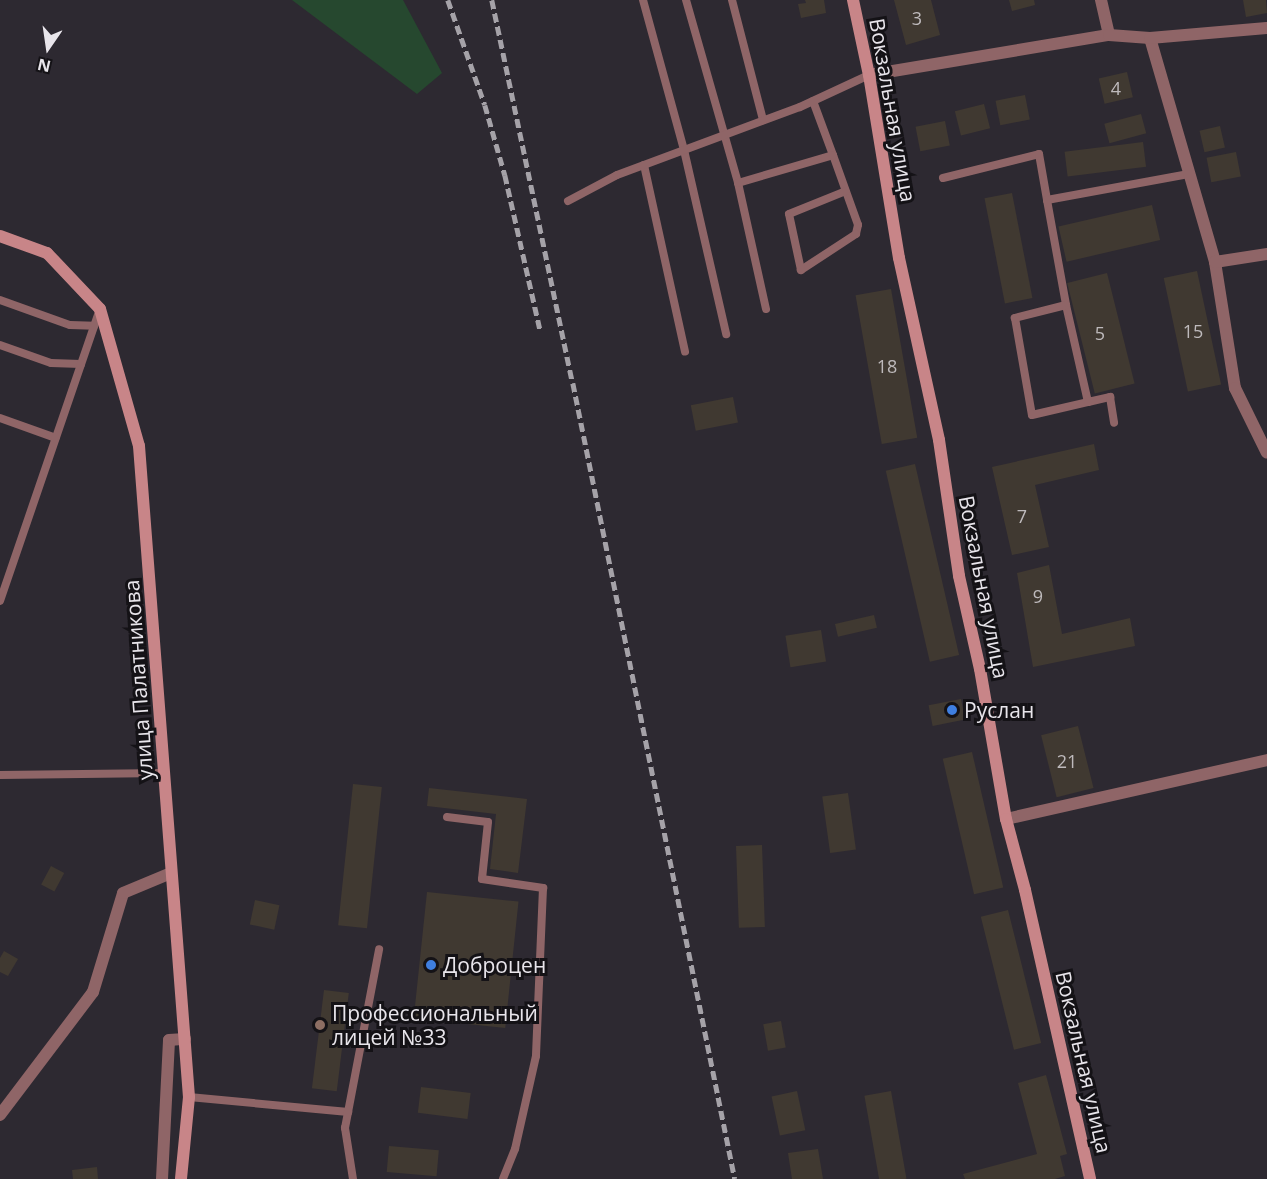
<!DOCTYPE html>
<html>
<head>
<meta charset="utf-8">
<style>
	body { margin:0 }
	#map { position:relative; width:1267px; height:1179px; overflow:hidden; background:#2d2931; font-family:"Open Sans",sans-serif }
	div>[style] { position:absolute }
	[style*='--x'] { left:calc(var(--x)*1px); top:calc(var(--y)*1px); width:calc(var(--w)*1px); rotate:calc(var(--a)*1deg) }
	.green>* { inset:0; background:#26482f }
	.building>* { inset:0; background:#403931; transform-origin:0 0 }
	.lane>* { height:8px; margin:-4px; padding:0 4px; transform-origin:4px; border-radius:4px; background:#8f6567 }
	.street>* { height:12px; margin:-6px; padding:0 6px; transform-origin:6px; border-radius:6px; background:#8f6567 }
	.secondary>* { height:12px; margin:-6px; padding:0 6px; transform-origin:6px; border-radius:6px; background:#c88588 }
	.rail>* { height:4.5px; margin-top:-2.25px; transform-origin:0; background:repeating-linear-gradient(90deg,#a5a2a8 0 9px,transparent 0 13.5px) }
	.dots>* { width:16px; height:16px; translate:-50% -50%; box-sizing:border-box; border:3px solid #141216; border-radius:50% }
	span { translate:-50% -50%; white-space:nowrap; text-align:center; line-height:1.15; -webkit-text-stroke:6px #141216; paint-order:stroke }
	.number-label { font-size:18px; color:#bebabc }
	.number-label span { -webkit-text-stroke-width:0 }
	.street-label { font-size:21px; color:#e8e5eb }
	.poi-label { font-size:21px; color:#e8e5eb }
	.left { translate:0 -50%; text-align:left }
	.north { position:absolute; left:18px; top:18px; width:60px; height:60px; -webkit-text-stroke:4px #141216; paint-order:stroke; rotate:193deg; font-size:16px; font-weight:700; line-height:24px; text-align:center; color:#e8e5eb }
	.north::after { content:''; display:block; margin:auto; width:21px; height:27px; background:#e8e5eb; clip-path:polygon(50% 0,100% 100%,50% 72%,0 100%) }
</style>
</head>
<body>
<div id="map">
	<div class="green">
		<i style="clip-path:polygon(292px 0,403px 0,442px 73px,417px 94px)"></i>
	</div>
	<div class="building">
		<i style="clip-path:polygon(805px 0,824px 0,826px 13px,801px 18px,798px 4px,806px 3px)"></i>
		<i style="clip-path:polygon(894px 0,931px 0,940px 35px,906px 45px)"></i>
		<i style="clip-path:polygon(1009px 0,1034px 0,1035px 5px,1012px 11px)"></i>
		<i style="clip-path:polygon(1243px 0,1266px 0,1267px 13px,1246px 17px)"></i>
		<i style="left:1127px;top:72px;width:26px;height:29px;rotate:77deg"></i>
		<i style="left:1025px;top:95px;width:25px;height:30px;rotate:79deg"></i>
		<i style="left:984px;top:104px;width:25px;height:30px;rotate:76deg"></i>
		<i style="left:1141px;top:114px;width:20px;height:38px;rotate:75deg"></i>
		<i style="left:945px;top:121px;width:25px;height:30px;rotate:79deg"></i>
		<i style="left:1220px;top:126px;width:22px;height:21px;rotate:77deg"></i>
		<i style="left:1143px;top:142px;width:25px;height:79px;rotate:83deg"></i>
		<i style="left:1236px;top:152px;width:25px;height:30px;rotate:79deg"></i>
		<i style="left:1012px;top:193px;width:107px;height:28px;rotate:79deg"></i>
		<i style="left:1152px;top:205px;width:36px;height:96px;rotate:77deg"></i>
		<i style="left:1197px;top:271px;width:116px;height:34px;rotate:78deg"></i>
		<i style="left:1107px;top:273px;width:114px;height:41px;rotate:76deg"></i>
		<i style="left:891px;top:289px;width:151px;height:36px;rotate:80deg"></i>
		<i style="left:733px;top:397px;width:26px;height:43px;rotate:79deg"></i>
		<i style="clip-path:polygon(1094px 444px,1099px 470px,1035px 485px,1049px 547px,1012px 555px,992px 467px)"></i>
		<i style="left:915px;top:464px;width:196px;height:30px;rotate:77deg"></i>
		<i style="clip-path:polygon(1049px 565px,1062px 634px,1130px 618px,1135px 646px,1033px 667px,1017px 573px)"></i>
		<i style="left:874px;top:615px;width:13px;height:40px;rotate:77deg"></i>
		<i style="left:821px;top:630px;width:32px;height:36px;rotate:81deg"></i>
		<i style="left:961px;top:699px;width:21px;height:33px;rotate:79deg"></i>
		<i style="left:1078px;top:726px;width:64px;height:38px;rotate:76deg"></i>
		<i style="left:972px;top:752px;width:139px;height:30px;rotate:77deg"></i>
		<i style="left:353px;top:784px;width:29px;height:142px;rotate:6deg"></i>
		<i style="clip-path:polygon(429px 788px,527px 799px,518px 873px,490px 869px,496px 814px,427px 806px)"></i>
		<i style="left:848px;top:793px;width:57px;height:26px;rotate:82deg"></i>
		<i style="left:762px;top:845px;width:82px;height:26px;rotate:88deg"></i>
		<i style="left:51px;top:866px;width:15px;height:21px;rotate:28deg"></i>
		<i style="left:427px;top:892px;width:92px;height:127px;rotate:6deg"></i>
		<i style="left:255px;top:900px;width:25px;height:25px;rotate:12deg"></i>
		<i style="left:1008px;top:910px;width:137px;height:28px;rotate:76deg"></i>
		<i style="clip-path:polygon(4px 951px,18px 959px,8px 976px,0 972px,0 958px)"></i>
		<i style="left:324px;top:990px;width:25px;height:99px;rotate:7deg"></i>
		<i style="left:781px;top:1021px;width:27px;height:18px;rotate:80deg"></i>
		<i style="clip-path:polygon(1046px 1075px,1067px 1154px,1060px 1156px,1065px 1176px,1055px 1179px,965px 1179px,963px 1174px,1037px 1154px,1018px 1083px)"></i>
		<i style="left:421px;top:1087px;width:50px;height:26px;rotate:7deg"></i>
		<i style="left:797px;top:1091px;width:40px;height:26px;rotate:78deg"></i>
		<i style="left:891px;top:1091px;width:89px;height:27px;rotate:80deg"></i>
		<i style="left:389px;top:1146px;width:50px;height:26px;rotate:5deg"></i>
		<i style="clip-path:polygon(818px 1149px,823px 1179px,792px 1179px,788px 1153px)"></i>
		<i style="clip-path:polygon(97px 1167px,98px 1179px,73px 1179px,72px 1170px)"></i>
	</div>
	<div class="lane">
		<i style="--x:643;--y:0;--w:156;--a:74.7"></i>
		<i style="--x:684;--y:150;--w:189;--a:77.1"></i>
		<i style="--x:686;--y:0;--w:190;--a:74.1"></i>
		<i style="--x:732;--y:0;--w:124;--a:75.5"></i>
		<i style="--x:813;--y:101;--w:58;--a:69.7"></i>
		<i style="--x:833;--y:155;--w:74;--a:70.3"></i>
		<i style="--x:858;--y:225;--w:9;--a:103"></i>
		<i style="--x:856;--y:234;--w:66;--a:146.8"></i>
		<i style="--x:801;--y:270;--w:57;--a:-102.1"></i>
		<i style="--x:789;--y:214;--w:61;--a:-22"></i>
		<i style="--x:644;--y:165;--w:191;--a:77.6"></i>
		<i style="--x:943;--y:178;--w:99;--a:-14"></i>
		<i style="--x:1039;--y:154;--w:47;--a:80.1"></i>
		<i style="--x:1047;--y:200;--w:144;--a:-10.4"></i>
		<i style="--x:1047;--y:200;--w:107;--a:79.7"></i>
		<i style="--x:568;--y:201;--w:55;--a:-28"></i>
		<i style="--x:617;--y:175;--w:195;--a:-20.4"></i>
		<i style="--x:800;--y:107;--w:76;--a:-24.9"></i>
		<i style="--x:0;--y:300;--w:74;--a:19.7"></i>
		<i style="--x:70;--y:325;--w:24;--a:2"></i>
		<i style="--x:766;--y:309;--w:129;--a:-102.5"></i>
		<i style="--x:738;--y:183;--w:99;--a:-16.4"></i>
		<i style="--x:0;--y:345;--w:54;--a:19.4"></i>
		<i style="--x:51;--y:363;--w:30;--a:2"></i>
		<i style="--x:1088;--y:402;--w:99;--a:-102.8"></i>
		<i style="--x:1066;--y:305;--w:53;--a:165.7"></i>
		<i style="--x:1015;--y:318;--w:98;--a:80.1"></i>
		<i style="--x:1032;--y:415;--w:57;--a:-13.1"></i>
		<i style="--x:1088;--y:402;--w:23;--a:-13"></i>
		<i style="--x:1110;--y:397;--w:26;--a:81"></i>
		<i style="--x:0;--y:418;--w:59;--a:19.7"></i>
		<i style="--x:0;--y:601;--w:309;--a:-71.1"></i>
		<i style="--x:0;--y:775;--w:164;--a:-0.7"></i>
		<i style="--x:447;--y:817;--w:41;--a:7"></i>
		<i style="--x:488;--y:822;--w:57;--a:96"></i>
		<i style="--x:482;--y:879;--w:62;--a:8.4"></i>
		<i style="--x:543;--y:888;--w:168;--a:92.4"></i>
		<i style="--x:536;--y:1056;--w:95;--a:102.7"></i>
		<i style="--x:515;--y:1149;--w:32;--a:112"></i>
		<i style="--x:189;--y:1097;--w:160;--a:5.4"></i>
		<i style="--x:353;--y:1179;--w:52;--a:-98.9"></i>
		<i style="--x:345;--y:1128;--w:182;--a:-79.2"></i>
	</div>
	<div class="street">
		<i style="--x:1101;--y:0;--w:36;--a:77"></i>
		<i style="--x:1150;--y:38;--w:233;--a:73.8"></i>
		<i style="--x:1215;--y:262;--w:128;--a:81"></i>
		<i style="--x:1235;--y:388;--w:72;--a:63.8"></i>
		<i style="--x:869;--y:75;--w:243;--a:-9.5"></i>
		<i style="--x:1109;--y:35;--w:41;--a:4.2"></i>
		<i style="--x:1150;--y:38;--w:117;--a:-4.9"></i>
		<i style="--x:1215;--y:262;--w:53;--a:-8.7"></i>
		<i style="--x:1006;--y:819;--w:268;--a:-12.7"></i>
		<i style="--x:0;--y:1115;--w:154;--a:-52.9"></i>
		<i style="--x:93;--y:992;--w:103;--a:-73.1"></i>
		<i style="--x:123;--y:893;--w:52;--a:-22.6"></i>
		<i style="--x:162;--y:1179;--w:139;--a:-87.1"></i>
		<i style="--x:169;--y:1040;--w:16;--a:-4"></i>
	</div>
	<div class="secondary">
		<i style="--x:853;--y:0;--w:77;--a:78"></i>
		<i style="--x:869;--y:75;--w:185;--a:80.7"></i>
		<i style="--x:899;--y:258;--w:186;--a:77.6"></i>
		<i style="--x:939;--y:440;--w:137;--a:81.6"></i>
		<i style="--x:959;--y:576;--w:95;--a:77.3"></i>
		<i style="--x:980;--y:669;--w:152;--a:80.2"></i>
		<i style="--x:1006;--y:819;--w:73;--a:75"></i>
		<i style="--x:1025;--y:890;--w:296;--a:77.3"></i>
		<i style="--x:0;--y:236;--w:50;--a:19.9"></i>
		<i style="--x:47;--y:253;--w:77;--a:46.6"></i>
		<i style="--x:100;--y:309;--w:142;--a:74.1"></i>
		<i style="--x:139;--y:446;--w:653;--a:85.61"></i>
		<i style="--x:189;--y:1097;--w:82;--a:95.6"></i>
	</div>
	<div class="rail">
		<i style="--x:448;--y:0;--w:111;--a:70.6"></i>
		<i style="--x:485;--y:105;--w:73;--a:74.1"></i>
		<i style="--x:505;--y:175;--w:158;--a:77.2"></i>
		<i style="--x:492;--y:0;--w:391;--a:78.1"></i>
		<i style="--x:573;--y:383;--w:812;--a:78.5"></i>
	</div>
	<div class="dots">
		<i style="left:952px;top:710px;background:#3f7fe0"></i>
		<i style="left:431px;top:965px;background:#3f7fe0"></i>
		<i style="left:320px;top:1025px;background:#8d6e63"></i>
	</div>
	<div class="number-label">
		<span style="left:917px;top:18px">3</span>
		<span style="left:1116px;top:88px">4</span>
		<span style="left:1193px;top:331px">15</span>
		<span style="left:1100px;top:333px">5</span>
		<span style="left:887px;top:366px">18</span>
		<span style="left:1022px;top:516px">7</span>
		<span style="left:1038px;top:596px">9</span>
		<span style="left:1067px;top:761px">21</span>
	</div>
	<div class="street-label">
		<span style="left:893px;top:110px;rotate:80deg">Вокзальная улица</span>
		<span style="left:984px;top:587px;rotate:79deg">Вокзальная улица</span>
		<span style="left:138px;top:680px;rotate:-94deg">улица Палатникова</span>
		<span style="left:1084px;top:1062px;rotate:77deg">Вокзальная улица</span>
	</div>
	<div class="poi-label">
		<span class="left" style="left:964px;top:710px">Руслан</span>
		<span class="left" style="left:443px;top:965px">Доброцен</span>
		<span class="left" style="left:332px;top:1025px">Профессиональный<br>лицей №33</span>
	</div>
	<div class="north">N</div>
</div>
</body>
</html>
